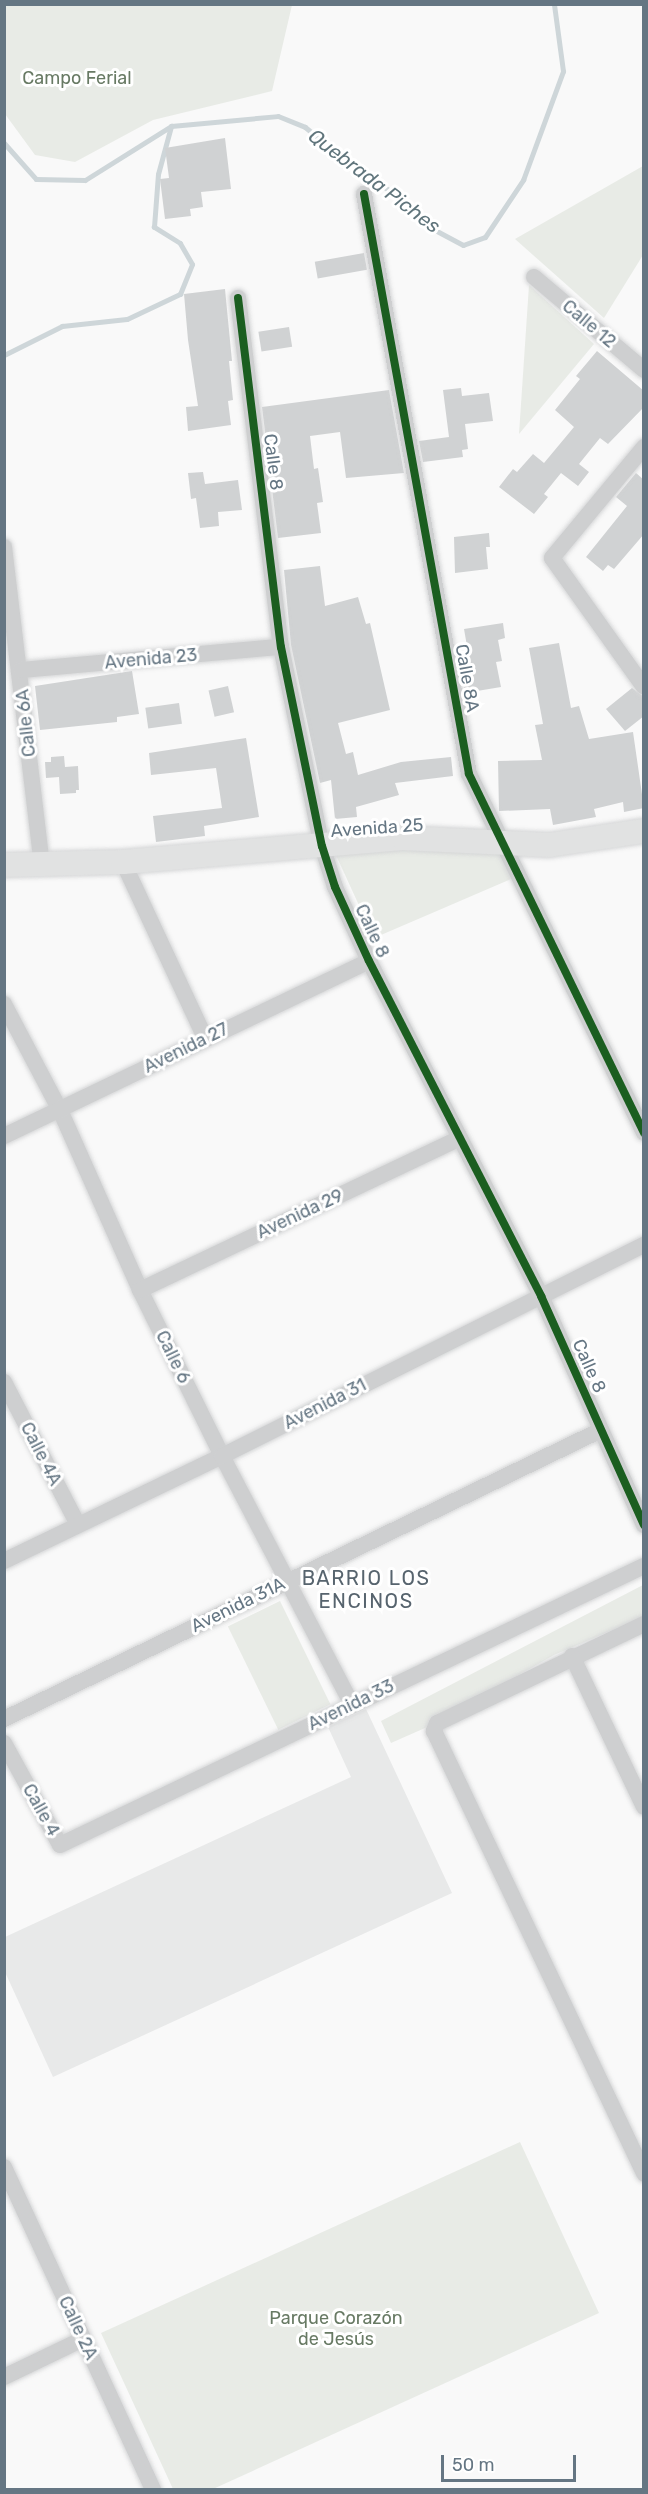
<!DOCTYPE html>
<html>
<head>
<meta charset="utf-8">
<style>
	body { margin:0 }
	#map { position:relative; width:648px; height:2494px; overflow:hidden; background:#f9f9f9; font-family:Rubik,sans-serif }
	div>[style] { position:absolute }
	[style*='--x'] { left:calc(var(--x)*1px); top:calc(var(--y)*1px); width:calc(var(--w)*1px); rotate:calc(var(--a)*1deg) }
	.built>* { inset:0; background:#e8e9e9 }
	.green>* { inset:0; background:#e8ebe6; transform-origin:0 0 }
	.stream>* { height:5px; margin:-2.5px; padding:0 2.5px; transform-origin:2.5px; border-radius:2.5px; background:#ced6d9 }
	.building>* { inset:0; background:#d0d2d3; transform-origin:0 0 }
	.roads { filter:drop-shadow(0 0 2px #d5d6d7) drop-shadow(0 0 2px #d5d6d7) }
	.street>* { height:16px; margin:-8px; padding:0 8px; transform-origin:8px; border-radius:8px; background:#cecfd0 }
	.secondary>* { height:24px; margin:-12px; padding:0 12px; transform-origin:12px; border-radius:12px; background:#e1e2e2 }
	.cycleway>* { height:8px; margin:-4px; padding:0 4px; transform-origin:4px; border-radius:4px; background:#1b5e20 }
	span { translate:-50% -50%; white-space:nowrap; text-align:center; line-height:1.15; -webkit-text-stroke:6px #fff; paint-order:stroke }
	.park-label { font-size:18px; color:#687a64 }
	.street-label { font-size:18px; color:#657683 }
	.water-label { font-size:20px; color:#60757c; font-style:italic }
	.neighbourhood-label { font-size:20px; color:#57646e; letter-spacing:1.5px }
	.frame { position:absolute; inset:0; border:6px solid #657683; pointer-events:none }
	.scale { position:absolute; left:441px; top:2455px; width:135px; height:27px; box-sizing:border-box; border:3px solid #657683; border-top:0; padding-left:8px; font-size:18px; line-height:21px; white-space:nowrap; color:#657683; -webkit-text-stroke:4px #fff; paint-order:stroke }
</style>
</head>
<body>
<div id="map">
	<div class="built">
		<i style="clip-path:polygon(366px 1709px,452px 1893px,53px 2077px,5px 1972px,5px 1937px,351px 1777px,328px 1727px)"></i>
	</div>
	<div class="green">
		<i style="clip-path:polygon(4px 5px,5px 4px,292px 5px,272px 91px,153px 120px,75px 162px,35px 155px,5px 114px)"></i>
		<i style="clip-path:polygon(643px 166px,643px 255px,604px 318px,515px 239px)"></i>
		<i style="clip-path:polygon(529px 285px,594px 344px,519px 434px)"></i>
		<i style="clip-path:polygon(408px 845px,497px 848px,511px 879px,374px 938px,335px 853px)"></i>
		<i style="clip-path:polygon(643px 1585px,643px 1617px,554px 1655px,425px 1728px,391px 1743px,381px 1721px)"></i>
		<i style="left:280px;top:1601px;width:115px;height:58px;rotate:64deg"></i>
		<i style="clip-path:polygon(520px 2142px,599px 2313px,213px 2489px,173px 2489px,101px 2333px)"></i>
	</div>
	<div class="stream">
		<i style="--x:4;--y:143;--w:48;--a:48.4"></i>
		<i style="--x:36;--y:179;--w:49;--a:1.2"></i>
		<i style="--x:85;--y:180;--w:102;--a:-32.1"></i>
		<i style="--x:171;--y:126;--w:107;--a:-5.3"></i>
		<i style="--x:278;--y:116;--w:29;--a:22"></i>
		<i style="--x:305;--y:127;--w:45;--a:39.6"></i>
		<i style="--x:340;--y:156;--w:73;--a:35"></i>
		<i style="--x:400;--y:198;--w:45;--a:43.2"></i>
		<i style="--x:433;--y:229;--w:34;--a:28"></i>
		<i style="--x:463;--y:245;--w:23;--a:-20"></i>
		<i style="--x:485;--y:237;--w:69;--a:-56.3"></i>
		<i style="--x:523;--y:180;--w:116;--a:-69.8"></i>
		<i style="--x:563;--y:71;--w:68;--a:-97.7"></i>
		<i style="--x:4;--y:355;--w:65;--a:-26.6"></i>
		<i style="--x:62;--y:326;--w:65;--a:-6.1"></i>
		<i style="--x:127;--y:319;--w:59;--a:-25.3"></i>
		<i style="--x:180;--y:294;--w:32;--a:-68"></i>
		<i style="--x:192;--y:264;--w:24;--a:-120"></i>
		<i style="--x:180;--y:243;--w:31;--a:-148"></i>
		<i style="--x:154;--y:227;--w:53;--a:-85.7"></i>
		<i style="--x:158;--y:174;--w:50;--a:-74.8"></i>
	</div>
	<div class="building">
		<i style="clip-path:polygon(225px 138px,231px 189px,201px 192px,203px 207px,190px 209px,191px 216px,165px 219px,160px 179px,169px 178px,165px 148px)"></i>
		<i style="left:364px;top:253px;width:17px;height:50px;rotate:80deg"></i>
		<i style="clip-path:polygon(225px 289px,232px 361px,229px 361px,233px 400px,228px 401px,231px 425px,188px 431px,186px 407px,198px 406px,188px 340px,184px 294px)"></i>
		<i style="left:289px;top:327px;width:20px;height:31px;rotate:81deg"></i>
		<i style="clip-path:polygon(597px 351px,644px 391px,644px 407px,608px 444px,600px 438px,579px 464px,589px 472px,578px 486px,561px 473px,544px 494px,548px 497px,534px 514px,499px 487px,513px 469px,517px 472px,533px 454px,544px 463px,574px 427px,555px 410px,580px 379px,576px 376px)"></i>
		<i style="clip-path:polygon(461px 388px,462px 396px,489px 393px,493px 421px,465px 424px,468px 449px,462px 450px,463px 457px,423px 462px,419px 441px,449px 437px,443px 390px)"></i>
		<i style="clip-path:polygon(389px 390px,404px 473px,346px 478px,340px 432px,310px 436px,314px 469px,318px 468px,323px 502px,317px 503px,321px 533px,278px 538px,262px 407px)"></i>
		<i style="clip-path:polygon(203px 472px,205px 484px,238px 480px,242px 510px,218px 512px,219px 526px,200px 528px,196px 498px,191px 499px,188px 473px)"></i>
		<i style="clip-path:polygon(636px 473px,644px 480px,644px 534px,614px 569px,608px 565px,603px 571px,586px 557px,627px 506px,616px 497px)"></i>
		<i style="clip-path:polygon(489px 533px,490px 547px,486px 547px,488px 569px,455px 573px,454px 537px)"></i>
		<i style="clip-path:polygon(320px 566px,325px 606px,358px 597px,366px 624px,370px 623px,390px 710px,338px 723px,346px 754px,353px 752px,358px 775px,401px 762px,451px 757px,453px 776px,395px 783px,399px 795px,356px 807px,357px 817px,335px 819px,331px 780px,320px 783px,291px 645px,284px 570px)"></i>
		<i style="clip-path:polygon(503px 623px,505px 638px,498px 640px,502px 661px,496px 662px,501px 687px,465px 693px,458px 654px,468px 652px,464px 629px)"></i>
		<i style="clip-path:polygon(559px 643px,571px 708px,579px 706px,589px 739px,633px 732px,644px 808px,624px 812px,623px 802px,594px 809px,596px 817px,553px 825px,550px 809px,499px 811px,498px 761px,542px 760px,535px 725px,543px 724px,529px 648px)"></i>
		<i style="clip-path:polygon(132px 671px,139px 714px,117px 717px,117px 722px,40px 730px,35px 686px)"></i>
		<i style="left:228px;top:686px;width:27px;height:20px;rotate:77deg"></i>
		<i style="clip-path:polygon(632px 688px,644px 697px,644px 716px,625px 731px,606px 709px)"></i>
		<i style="left:179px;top:703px;width:21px;height:34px;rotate:82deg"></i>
		<i style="clip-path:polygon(246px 738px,259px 817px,204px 826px,205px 836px,156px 842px,153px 816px,222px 808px,216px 768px,151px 775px,149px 753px)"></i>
		<i style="clip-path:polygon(64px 756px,65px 767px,78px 766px,79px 790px,76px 790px,76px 793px,60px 794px,59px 777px,46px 778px,45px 762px,51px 762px,51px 757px)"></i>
	</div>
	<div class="roads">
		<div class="street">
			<i style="--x:364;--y:194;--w:589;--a:79.74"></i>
			<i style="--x:469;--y:774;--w:399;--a:64"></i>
			<i style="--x:534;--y:277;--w:144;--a:40.2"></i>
			<i style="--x:238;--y:298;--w:352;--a:83"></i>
			<i style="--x:281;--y:647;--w:203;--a:78.4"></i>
			<i style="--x:322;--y:846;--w:43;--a:72.4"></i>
			<i style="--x:335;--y:887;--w:81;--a:65.3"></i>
			<i style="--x:369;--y:961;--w:377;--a:62.8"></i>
			<i style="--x:541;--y:1296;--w:251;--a:65.8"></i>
			<i style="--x:644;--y:447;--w:144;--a:129.7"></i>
			<i style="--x:552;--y:558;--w:158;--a:54.5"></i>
			<i style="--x:4;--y:547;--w:319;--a:83.2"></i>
			<i style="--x:21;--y:670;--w:261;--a:-5.1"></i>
			<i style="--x:123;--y:862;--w:194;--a:65"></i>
			<i style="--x:4;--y:1004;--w:120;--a:62.2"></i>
			<i style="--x:60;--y:1110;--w:197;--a:66"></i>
			<i style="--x:140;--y:1290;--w:185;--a:63.7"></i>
			<i style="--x:222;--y:1456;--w:281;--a:62.4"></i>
			<i style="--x:4;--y:1136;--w:405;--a:-25.6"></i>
			<i style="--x:140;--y:1290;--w:354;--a:-25.4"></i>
			<i style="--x:4;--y:1382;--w:161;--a:62.6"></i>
			<i style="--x:4;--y:1561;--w:242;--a:-25.7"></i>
			<i style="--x:222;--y:1456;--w:472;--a:-26.6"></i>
			<i style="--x:644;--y:1624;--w:229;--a:154.4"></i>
			<i style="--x:437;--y:1723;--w:9;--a:111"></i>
			<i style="--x:434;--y:1731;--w:490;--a:64.6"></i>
			<i style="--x:572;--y:1656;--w:167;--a:64.5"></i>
			<i style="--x:4;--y:1719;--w:663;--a:-25.83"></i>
			<i style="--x:4;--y:1743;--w:116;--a:61.2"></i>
			<i style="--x:60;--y:1845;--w:647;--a:-25.54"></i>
			<i style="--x:4;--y:2167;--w:356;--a:65.2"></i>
			<i style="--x:4;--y:2377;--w:88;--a:-25.7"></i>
		</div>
		<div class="secondary">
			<i style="--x:4;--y:865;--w:119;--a:-1.4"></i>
			<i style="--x:123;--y:862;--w:280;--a:-4.9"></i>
			<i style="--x:402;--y:838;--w:147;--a:2.7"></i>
			<i style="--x:549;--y:845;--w:96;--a:-8.4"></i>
		</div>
	</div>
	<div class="cycleway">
		<i style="--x:364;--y:194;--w:589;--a:79.74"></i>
		<i style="--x:469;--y:774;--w:399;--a:64"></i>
		<i style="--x:238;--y:298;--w:352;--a:83"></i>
		<i style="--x:281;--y:647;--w:203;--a:78.4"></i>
		<i style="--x:322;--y:846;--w:43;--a:72.4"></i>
		<i style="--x:335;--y:887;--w:81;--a:65.3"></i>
		<i style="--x:369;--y:961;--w:377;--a:62.8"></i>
		<i style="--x:541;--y:1296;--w:251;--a:65.8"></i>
	</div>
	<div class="park-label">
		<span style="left:77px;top:78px">Campo Ferial</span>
		<span style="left:336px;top:2329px">Parque Corazón<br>de Jesús</span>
	</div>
	<div class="street-label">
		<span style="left:589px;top:324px;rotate:40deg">Calle 12</span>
		<span style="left:273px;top:462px;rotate:83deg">Calle 8</span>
		<span style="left:151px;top:659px;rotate:-5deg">Avenida 23</span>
		<span style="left:467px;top:678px;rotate:80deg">Calle 8A</span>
		<span style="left:26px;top:723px;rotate:-96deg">Calle 6A</span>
		<span style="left:377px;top:828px;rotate:-4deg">Avenida 25</span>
		<span style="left:372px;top:931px;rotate:65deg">Calle 8</span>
		<span style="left:186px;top:1048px;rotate:-26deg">Avenida 27</span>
		<span style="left:300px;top:1214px;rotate:-25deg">Avenida 29</span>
		<span style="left:173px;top:1357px;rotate:64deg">Calle 6</span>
		<span style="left:589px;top:1366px;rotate:66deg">Calle 8</span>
		<span style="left:325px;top:1404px;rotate:-27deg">Avenida 31</span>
		<span style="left:41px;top:1454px;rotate:63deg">Calle 4A</span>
		<span style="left:238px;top:1605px;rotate:-26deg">Avenida 31A</span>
		<span style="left:351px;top:1705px;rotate:-26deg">Avenida 33</span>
		<span style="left:41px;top:1810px;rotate:61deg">Calle 4</span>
		<span style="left:78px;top:2328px;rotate:65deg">Calle 2A</span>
	</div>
	<div class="water-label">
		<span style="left:374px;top:181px;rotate:37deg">Quebrada Piches</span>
	</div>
	<div class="neighbourhood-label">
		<span style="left:366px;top:1590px">BARRIO LOS<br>ENCINOS</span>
	</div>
	<div class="frame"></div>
	<div class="scale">50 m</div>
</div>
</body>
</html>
